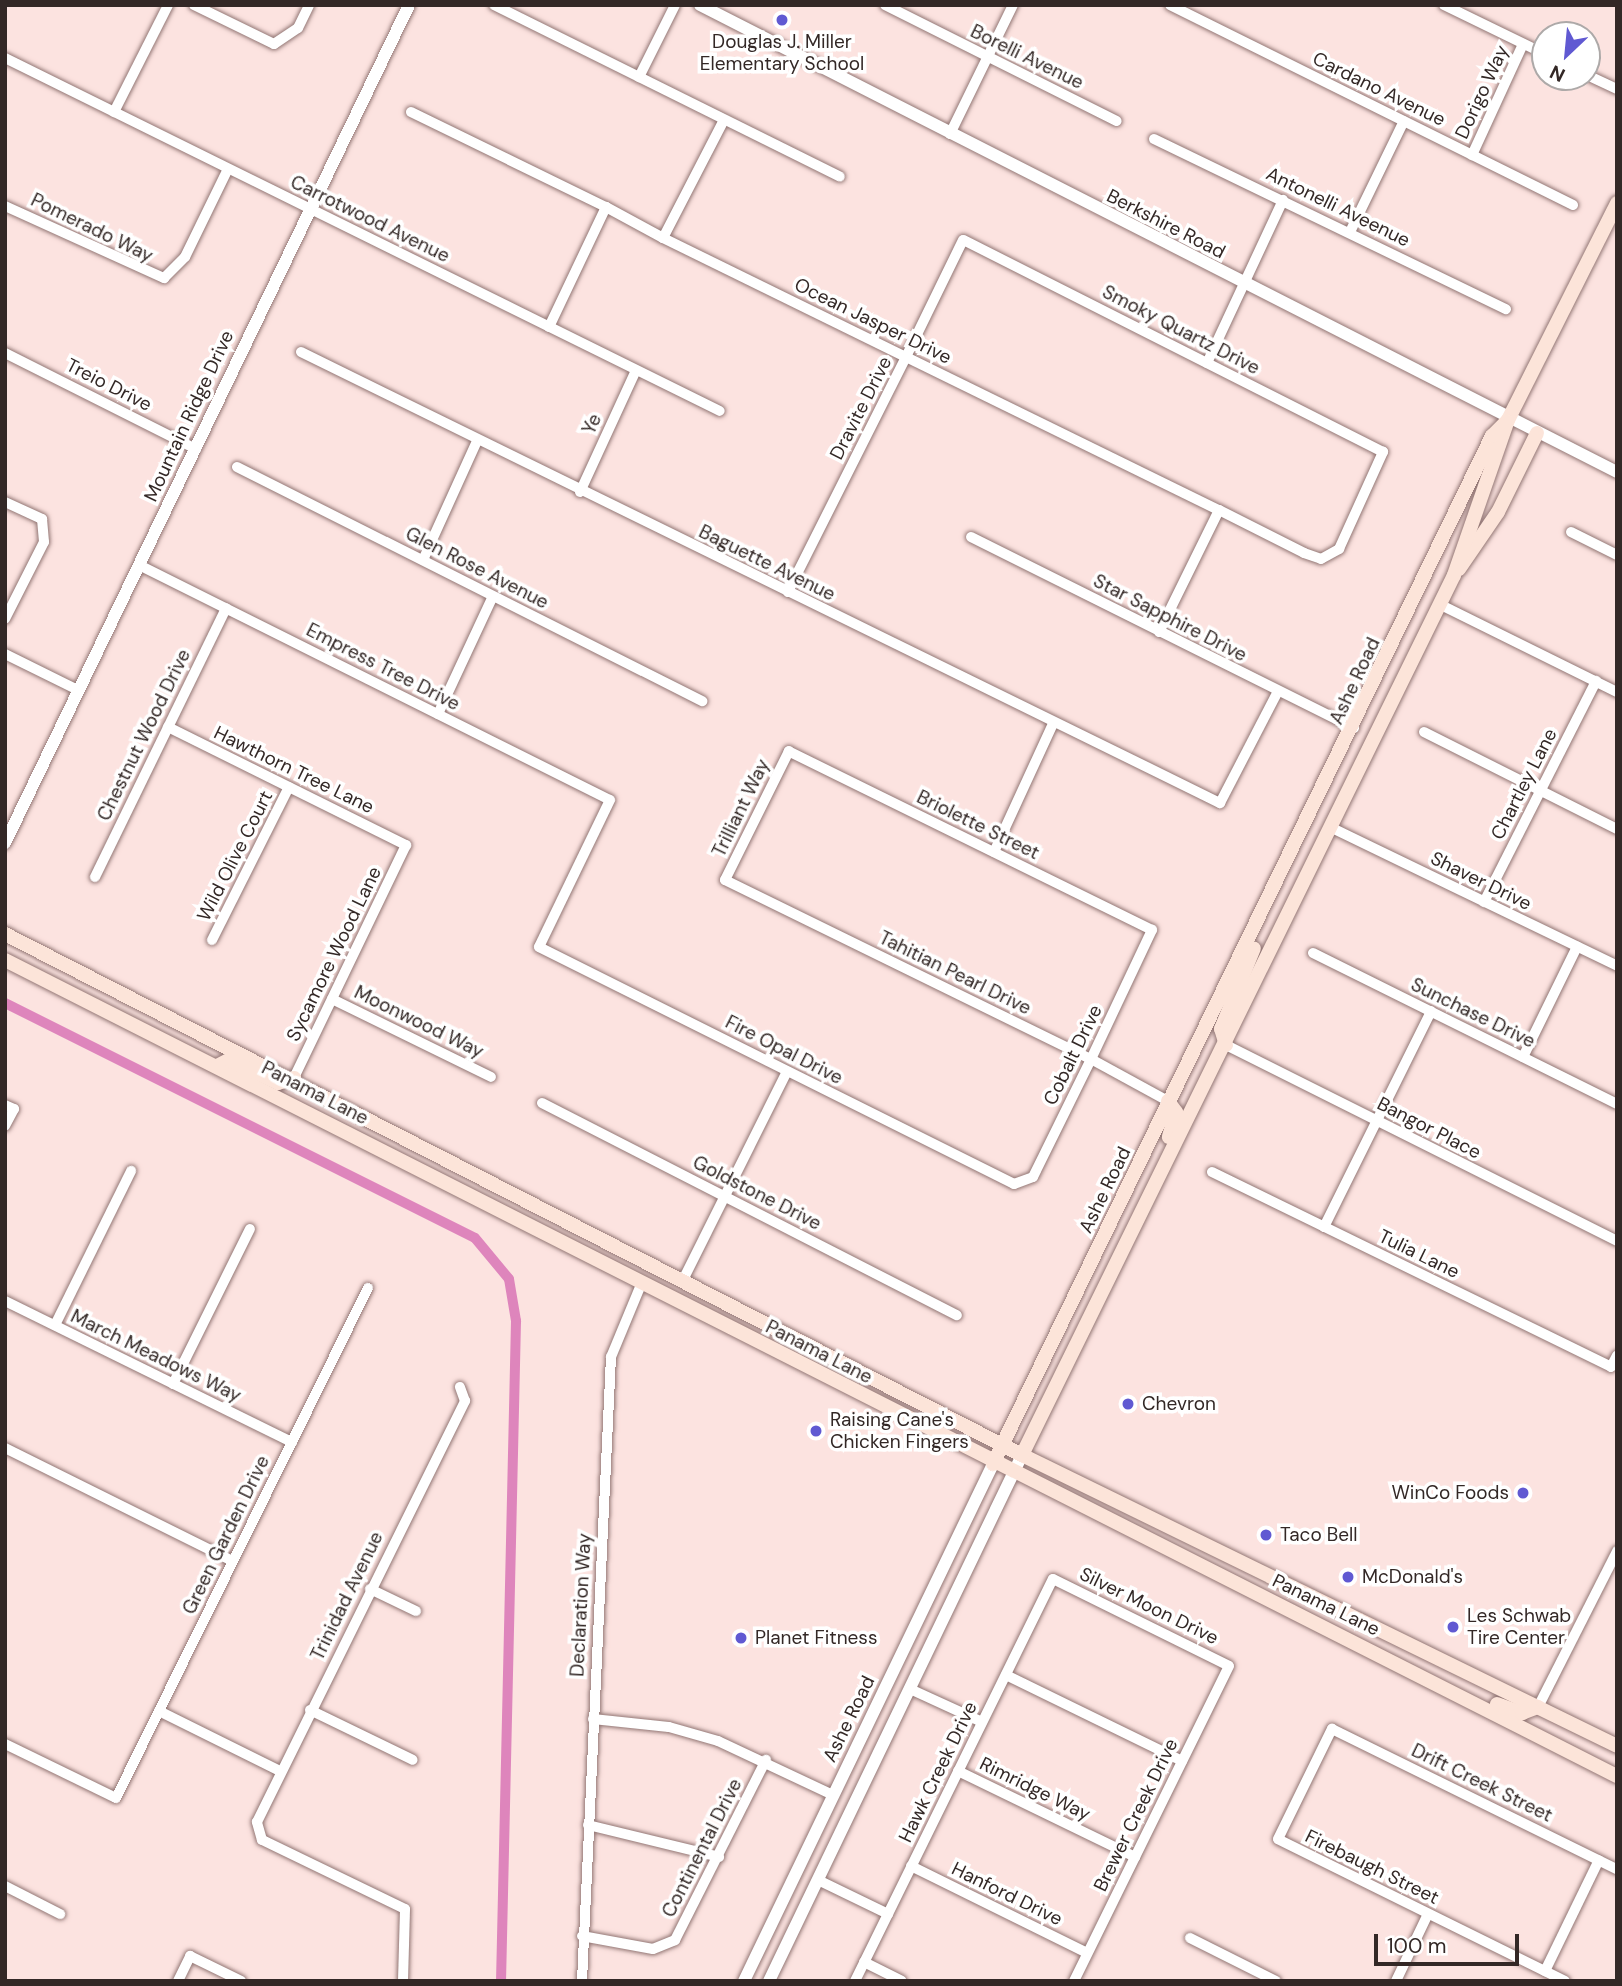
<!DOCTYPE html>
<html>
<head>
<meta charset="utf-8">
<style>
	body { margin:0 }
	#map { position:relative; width:1622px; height:1986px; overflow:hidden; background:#fce3e0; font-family:"DM Sans",sans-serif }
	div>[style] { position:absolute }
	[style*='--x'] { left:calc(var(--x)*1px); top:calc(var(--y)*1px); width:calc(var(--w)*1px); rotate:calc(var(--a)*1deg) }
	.canal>* { height:10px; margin:-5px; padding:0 5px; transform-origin:5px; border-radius:5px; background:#de85bc }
	.roads { filter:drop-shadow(0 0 2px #927674) drop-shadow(0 0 2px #927674) }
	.minor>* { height:10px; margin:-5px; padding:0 5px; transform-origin:5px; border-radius:5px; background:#fff }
	.tertiary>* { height:12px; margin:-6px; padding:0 6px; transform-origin:6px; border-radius:6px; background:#fff }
	.secondary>* { height:14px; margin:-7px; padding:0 7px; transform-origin:7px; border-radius:7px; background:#fce4d9 }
	.dots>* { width:19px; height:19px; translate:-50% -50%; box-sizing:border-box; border:4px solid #fff; border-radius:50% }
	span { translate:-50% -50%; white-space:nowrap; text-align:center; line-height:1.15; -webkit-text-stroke:7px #fff; paint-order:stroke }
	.poi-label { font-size:19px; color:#332826 }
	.left { translate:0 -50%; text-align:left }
	.right { translate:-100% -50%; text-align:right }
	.street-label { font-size:19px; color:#332826 }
	.frame { position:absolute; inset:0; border:7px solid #332826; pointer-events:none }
	.north { position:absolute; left:1531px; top:21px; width:70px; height:70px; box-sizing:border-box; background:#fff; border:2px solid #ada9a8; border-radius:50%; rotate:206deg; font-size:19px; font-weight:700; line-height:28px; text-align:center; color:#332826 }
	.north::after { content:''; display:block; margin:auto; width:24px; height:32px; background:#6059d2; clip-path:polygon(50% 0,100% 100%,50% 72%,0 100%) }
	.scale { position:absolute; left:1374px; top:1934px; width:145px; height:32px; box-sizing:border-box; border:4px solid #332826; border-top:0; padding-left:9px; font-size:21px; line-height:24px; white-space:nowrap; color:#332826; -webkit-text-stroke:5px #fff; paint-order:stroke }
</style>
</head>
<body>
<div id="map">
	<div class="canal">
		<i style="--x:5;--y:1003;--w:525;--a:26.57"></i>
		<i style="--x:475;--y:1238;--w:53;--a:50.3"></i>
		<i style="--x:509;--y:1279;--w:43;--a:80.5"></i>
		<i style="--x:516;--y:1321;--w:660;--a:91.3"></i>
	</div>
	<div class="roads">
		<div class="minor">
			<i style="--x:194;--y:5;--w:89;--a:26"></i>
			<i style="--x:274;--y:44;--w:29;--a:-34"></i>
			<i style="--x:298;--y:28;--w:25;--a:-64"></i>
			<i style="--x:494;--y:5;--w:386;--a:26.4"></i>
			<i style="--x:885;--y:5;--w:259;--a:26.6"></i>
			<i style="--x:1170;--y:5;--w:450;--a:26.4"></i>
			<i style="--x:1444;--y:5;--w:112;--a:25.9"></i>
			<i style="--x:5;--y:58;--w:797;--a:26.28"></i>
			<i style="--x:1587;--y:75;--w:33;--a:25"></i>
			<i style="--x:639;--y:77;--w:80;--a:-63.4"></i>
			<i style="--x:114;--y:112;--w:120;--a:-63.2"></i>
			<i style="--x:411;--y:112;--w:217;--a:26"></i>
			<i style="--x:606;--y:207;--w:65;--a:28.5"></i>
			<i style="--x:663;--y:238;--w:271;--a:26.1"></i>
			<i style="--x:906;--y:357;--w:348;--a:26.1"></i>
			<i style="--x:1219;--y:510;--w:95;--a:26.8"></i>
			<i style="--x:1304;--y:553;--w:18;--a:19"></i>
			<i style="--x:1321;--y:559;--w:21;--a:-29"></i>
			<i style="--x:1339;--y:549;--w:107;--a:-65.6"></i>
			<i style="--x:1383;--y:452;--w:470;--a:-153.2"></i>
			<i style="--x:963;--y:240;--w:130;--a:116"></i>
			<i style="--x:906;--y:357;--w:263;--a:116.7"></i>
			<i style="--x:950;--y:134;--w:144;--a:-64"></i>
			<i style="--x:1154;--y:139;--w:391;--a:25.8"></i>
			<i style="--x:1472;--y:155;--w:122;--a:-65.3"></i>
			<i style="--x:5;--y:206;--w:175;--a:24.4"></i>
			<i style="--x:164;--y:278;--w:30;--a:-45"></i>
			<i style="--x:185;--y:257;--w:98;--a:-64"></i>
			<i style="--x:1350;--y:232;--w:123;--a:-64.1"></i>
			<i style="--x:663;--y:238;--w:131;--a:-62.7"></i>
			<i style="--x:549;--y:327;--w:133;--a:-64.6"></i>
			<i style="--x:301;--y:352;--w:1024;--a:26.14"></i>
			<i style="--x:1220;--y:803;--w:126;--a:-62.6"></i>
			<i style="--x:5;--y:353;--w:214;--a:26.7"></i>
			<i style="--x:1207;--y:363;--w:180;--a:-65"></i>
			<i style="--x:237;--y:467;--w:521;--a:26.71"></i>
			<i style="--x:580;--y:492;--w:134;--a:-65.3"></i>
			<i style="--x:5;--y:502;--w:41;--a:24.7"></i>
			<i style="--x:42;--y:519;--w:23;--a:85"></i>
			<i style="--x:44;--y:542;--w:86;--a:116.9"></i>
			<i style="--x:1571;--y:532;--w:51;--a:26.6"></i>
			<i style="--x:971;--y:537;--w:428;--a:26.5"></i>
			<i style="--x:423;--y:560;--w:131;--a:-65.6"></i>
			<i style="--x:139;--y:565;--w:526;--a:26.52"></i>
			<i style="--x:610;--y:800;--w:163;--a:115.8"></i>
			<i style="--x:539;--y:947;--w:531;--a:26.52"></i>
			<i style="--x:1014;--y:1184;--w:20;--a:-20"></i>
			<i style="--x:1033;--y:1177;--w:131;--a:-63.8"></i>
			<i style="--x:1091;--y:1059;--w:143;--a:-64.7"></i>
			<i style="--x:1152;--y:930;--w:405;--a:-153.8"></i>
			<i style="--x:789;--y:751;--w:144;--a:116.4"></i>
			<i style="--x:725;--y:880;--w:407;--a:26.1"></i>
			<i style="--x:1091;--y:1059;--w:88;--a:28.6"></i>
			<i style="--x:1439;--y:604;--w:199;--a:26.3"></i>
			<i style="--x:1159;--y:632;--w:136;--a:-63.8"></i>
			<i style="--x:5;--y:654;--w:81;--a:26.3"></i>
			<i style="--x:438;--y:714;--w:130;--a:-65"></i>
			<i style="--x:168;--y:727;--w:266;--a:26.4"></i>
			<i style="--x:406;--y:845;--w:259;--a:115.7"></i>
			<i style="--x:1424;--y:732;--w:216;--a:26.7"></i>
			<i style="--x:1330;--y:827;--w:319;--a:25.8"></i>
			<i style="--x:994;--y:852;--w:141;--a:-65.3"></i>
			<i style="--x:95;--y:877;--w:299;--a:-64"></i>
			<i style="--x:1484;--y:902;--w:248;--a:-63.1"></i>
			<i style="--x:212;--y:940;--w:171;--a:-63.3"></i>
			<i style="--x:1313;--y:953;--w:339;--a:26.4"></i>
			<i style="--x:332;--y:999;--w:177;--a:26.1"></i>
			<i style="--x:1226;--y:1045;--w:437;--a:26.6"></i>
			<i style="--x:1523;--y:1057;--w:123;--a:-63.9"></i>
			<i style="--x:542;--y:1103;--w:466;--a:27.1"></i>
			<i style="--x:5;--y:1105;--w:10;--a:24"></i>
			<i style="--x:14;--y:1109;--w:19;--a:118"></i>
			<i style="--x:1212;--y:1172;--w:444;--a:26"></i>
			<i style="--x:1611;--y:1367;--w:13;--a:-63"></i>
			<i style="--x:1324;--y:1227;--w:241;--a:-63.6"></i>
			<i style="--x:683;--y:1280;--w:233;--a:-63.5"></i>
			<i style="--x:5;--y:1301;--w:320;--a:26.2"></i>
			<i style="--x:55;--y:1325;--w:172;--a:-63.7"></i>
			<i style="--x:173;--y:1384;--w:173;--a:-63.6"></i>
			<i style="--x:5;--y:1448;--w:254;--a:26.4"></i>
			<i style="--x:370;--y:1589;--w:51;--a:25.6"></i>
			<i style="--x:1006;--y:1675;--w:196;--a:26"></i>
			<i style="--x:910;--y:1689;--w:79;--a:24.6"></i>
			<i style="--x:1538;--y:1707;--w:175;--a:-63.1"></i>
			<i style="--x:310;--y:1710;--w:114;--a:25.9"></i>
			<i style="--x:159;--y:1711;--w:135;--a:26.4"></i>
			<i style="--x:593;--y:1719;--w:76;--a:6"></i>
			<i style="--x:669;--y:1727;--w:51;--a:15.9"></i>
			<i style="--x:718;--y:1741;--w:127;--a:25.2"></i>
			<i style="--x:5;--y:1744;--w:123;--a:25.9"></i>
			<i style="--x:116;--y:1798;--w:569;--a:-63.71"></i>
			<i style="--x:958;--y:1771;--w:197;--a:25.9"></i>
			<i style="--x:588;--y:1825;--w:135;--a:13.7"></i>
			<i style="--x:911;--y:1866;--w:196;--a:26.3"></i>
			<i style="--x:818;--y:1880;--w:78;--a:25.9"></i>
			<i style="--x:5;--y:1886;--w:62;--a:27"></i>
			<i style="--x:582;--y:1936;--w:72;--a:10.4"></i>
			<i style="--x:653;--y:1949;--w:24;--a:-22"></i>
			<i style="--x:675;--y:1940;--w:202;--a:-63.2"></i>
			<i style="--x:1190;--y:1938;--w:96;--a:26.6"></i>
			<i style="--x:864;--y:1962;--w:42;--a:26.6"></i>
			<i style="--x:1545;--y:1971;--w:123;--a:-64.1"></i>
			<i style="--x:178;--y:1981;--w:28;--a:-64"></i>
			<i style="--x:190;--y:1956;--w:57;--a:26.1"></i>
			<i style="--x:403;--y:1981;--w:72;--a:-88.4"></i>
			<i style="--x:405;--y:1909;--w:159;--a:-154.2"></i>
			<i style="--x:262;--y:1840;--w:19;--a:-106"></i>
			<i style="--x:257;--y:1822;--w:470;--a:-63.7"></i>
			<i style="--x:465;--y:1401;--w:15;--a:-110"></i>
			<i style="--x:582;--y:1981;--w:625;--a:-87.34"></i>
			<i style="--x:611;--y:1357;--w:81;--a:-67.5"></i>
			<i style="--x:855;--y:1981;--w:448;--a:-63.8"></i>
			<i style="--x:1053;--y:1579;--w:196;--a:26.3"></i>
			<i style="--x:1229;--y:1666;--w:351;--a:116.2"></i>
			<i style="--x:1396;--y:1981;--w:74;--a:-64.5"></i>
			<i style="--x:1565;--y:1981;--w:320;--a:-153.7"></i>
			<i style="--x:1278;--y:1839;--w:123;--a:-63.9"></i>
			<i style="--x:1332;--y:1729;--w:318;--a:26.2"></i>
		</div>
		<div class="tertiary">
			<i style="--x:700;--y:5;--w:1029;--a:26.99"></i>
			<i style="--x:5;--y:843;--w:930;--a:-64.26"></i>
			<i style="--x:744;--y:1981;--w:574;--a:-64.28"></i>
			<i style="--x:769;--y:1981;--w:584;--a:-64.31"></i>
		</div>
		<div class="secondary">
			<i style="--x:1459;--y:569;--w:69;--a:-55.6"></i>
			<i style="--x:1498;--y:512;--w:88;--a:-63.7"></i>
			<i style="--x:5;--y:934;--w:1143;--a:27.13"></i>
			<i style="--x:1022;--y:1455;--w:662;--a:26.06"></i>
			<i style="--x:5;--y:960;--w:1807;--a:26.85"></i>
			<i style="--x:1226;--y:1045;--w:17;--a:-107"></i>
			<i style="--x:1221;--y:1029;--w:87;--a:-67.8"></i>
			<i style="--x:217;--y:1066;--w:13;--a:-27"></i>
			<i style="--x:229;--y:1060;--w:54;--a:25.1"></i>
			<i style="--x:278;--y:1083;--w:17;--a:-17"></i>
			<i style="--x:1168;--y:1101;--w:14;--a:54"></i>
			<i style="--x:1176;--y:1112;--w:26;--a:106"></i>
			<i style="--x:1022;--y:1455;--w:980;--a:-63.85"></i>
			<i style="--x:1454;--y:575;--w:164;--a:-70.8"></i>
			<i style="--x:1508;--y:420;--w:243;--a:-63.3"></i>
			<i style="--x:993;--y:1464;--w:1143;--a:-64.11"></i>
			<i style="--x:1492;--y:436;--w:21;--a:-45"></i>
			<i style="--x:1497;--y:1704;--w:27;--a:20"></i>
			<i style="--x:1522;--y:1713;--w:17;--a:-21"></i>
		</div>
	</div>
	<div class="dots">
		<i style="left:782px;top:20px;background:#6059d2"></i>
		<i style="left:1128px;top:1404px;background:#6059d2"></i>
		<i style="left:816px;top:1431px;background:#6059d2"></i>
		<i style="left:1523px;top:1493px;background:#6059d2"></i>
		<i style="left:1266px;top:1535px;background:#6059d2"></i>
		<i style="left:1348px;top:1577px;background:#6059d2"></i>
		<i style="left:1453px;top:1627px;background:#6059d2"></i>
		<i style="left:741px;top:1638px;background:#6059d2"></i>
	</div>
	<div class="poi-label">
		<span style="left:782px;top:53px">Douglas J. Miller<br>Elementary School</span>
		<span class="left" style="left:1142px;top:1404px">Chevron</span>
		<span class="left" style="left:830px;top:1431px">Raising Cane's<br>Chicken Fingers</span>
		<span class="right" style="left:1509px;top:1493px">WinCo Foods</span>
		<span class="left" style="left:1280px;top:1535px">Taco Bell</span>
		<span class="left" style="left:1362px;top:1577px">McDonald's</span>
		<span class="left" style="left:1467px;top:1627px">Les Schwab<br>Tire Center</span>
		<span class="left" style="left:755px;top:1638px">Planet Fitness</span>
	</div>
	<div class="street-label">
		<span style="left:1027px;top:57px;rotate:26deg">Borelli Avenue</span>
		<span style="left:1379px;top:89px;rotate:26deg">Cardano Avenue</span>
		<span style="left:1482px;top:92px;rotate:-65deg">Dorigo Way</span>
		<span style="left:1338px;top:207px;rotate:26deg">Antonelli Aveenue</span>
		<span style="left:370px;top:219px;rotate:26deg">Carrotwood Avenue</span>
		<span style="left:1166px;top:224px;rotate:27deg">Berkshire Road</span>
		<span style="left:92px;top:228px;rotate:26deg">Pomerado Way</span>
		<span style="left:873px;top:321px;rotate:26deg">Ocean Jasper Drive</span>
		<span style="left:1181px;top:330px;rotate:27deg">Smoky Quartz Drive</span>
		<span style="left:109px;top:385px;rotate:27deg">Treio Drive</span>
		<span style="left:861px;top:408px;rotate:-63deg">Dravite Drive</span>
		<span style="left:189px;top:416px;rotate:-65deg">Mountain Ridge Drive</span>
		<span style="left:592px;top:424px;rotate:-65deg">Ye</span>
		<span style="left:767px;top:563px;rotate:26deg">Baguette Avenue</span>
		<span style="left:477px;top:568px;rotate:27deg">Glen Rose Avenue</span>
		<span style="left:1170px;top:618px;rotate:27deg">Star Sapphire Drive</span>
		<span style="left:383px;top:667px;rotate:27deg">Empress Tree Drive</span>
		<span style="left:1355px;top:681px;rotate:-65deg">Ashe Road</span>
		<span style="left:144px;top:735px;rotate:-64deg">Chestnut Wood Drive</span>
		<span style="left:294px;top:770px;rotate:26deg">Hawthorn Tree Lane</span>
		<span style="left:1524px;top:784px;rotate:-63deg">Chartley Lane</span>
		<span style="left:741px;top:808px;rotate:-64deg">Trilliant Way</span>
		<span style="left:978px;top:825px;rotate:26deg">Briolette Street</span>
		<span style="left:235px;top:856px;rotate:-63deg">Wild Olive Court</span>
		<span style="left:1481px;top:881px;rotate:26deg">Shaver Drive</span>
		<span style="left:334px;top:954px;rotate:-64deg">Sycamore Wood Lane</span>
		<span style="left:955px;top:973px;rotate:26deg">Tahitian Pearl Drive</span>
		<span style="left:1473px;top:1013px;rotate:26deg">Sunchase Drive</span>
		<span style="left:419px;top:1022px;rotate:26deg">Moonwood Way</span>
		<span style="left:784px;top:1050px;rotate:27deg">Fire Opal Drive</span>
		<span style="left:1073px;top:1055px;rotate:-64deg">Cobalt Drive</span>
		<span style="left:315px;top:1093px;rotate:27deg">Panama Lane</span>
		<span style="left:1429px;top:1128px;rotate:27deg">Bangor Place</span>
		<span style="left:1105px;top:1190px;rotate:-64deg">Ashe Road</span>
		<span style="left:757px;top:1193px;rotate:27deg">Goldstone Drive</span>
		<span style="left:1419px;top:1254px;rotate:26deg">Tulia Lane</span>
		<span style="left:819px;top:1352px;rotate:27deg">Panama Lane</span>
		<span style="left:156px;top:1356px;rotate:26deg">March Meadows Way</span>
		<span style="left:226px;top:1535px;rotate:-64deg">Green Garden Drive</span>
		<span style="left:347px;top:1596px;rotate:-64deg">Trinidad Avenue</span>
		<span style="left:581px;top:1605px;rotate:-87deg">Declaration Way</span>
		<span style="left:1326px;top:1605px;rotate:26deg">Panama Lane</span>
		<span style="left:1149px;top:1606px;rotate:26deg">Silver Moon Drive</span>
		<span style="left:849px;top:1719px;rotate:-64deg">Ashe Road</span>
		<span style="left:938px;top:1772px;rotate:-64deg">Hawk Creek Drive</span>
		<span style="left:1482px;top:1783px;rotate:26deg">Drift Creek Street</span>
		<span style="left:1035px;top:1789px;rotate:26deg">Rimridge Way</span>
		<span style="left:1136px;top:1815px;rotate:-64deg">Brewer Creek Drive</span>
		<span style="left:702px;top:1848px;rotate:-63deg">Continental Drive</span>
		<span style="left:1372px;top:1867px;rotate:26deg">Firebaugh Street</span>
		<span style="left:1007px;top:1894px;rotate:26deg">Hanford Drive</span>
	</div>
	<div class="frame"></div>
	<div class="north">N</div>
	<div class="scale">100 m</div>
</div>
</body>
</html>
